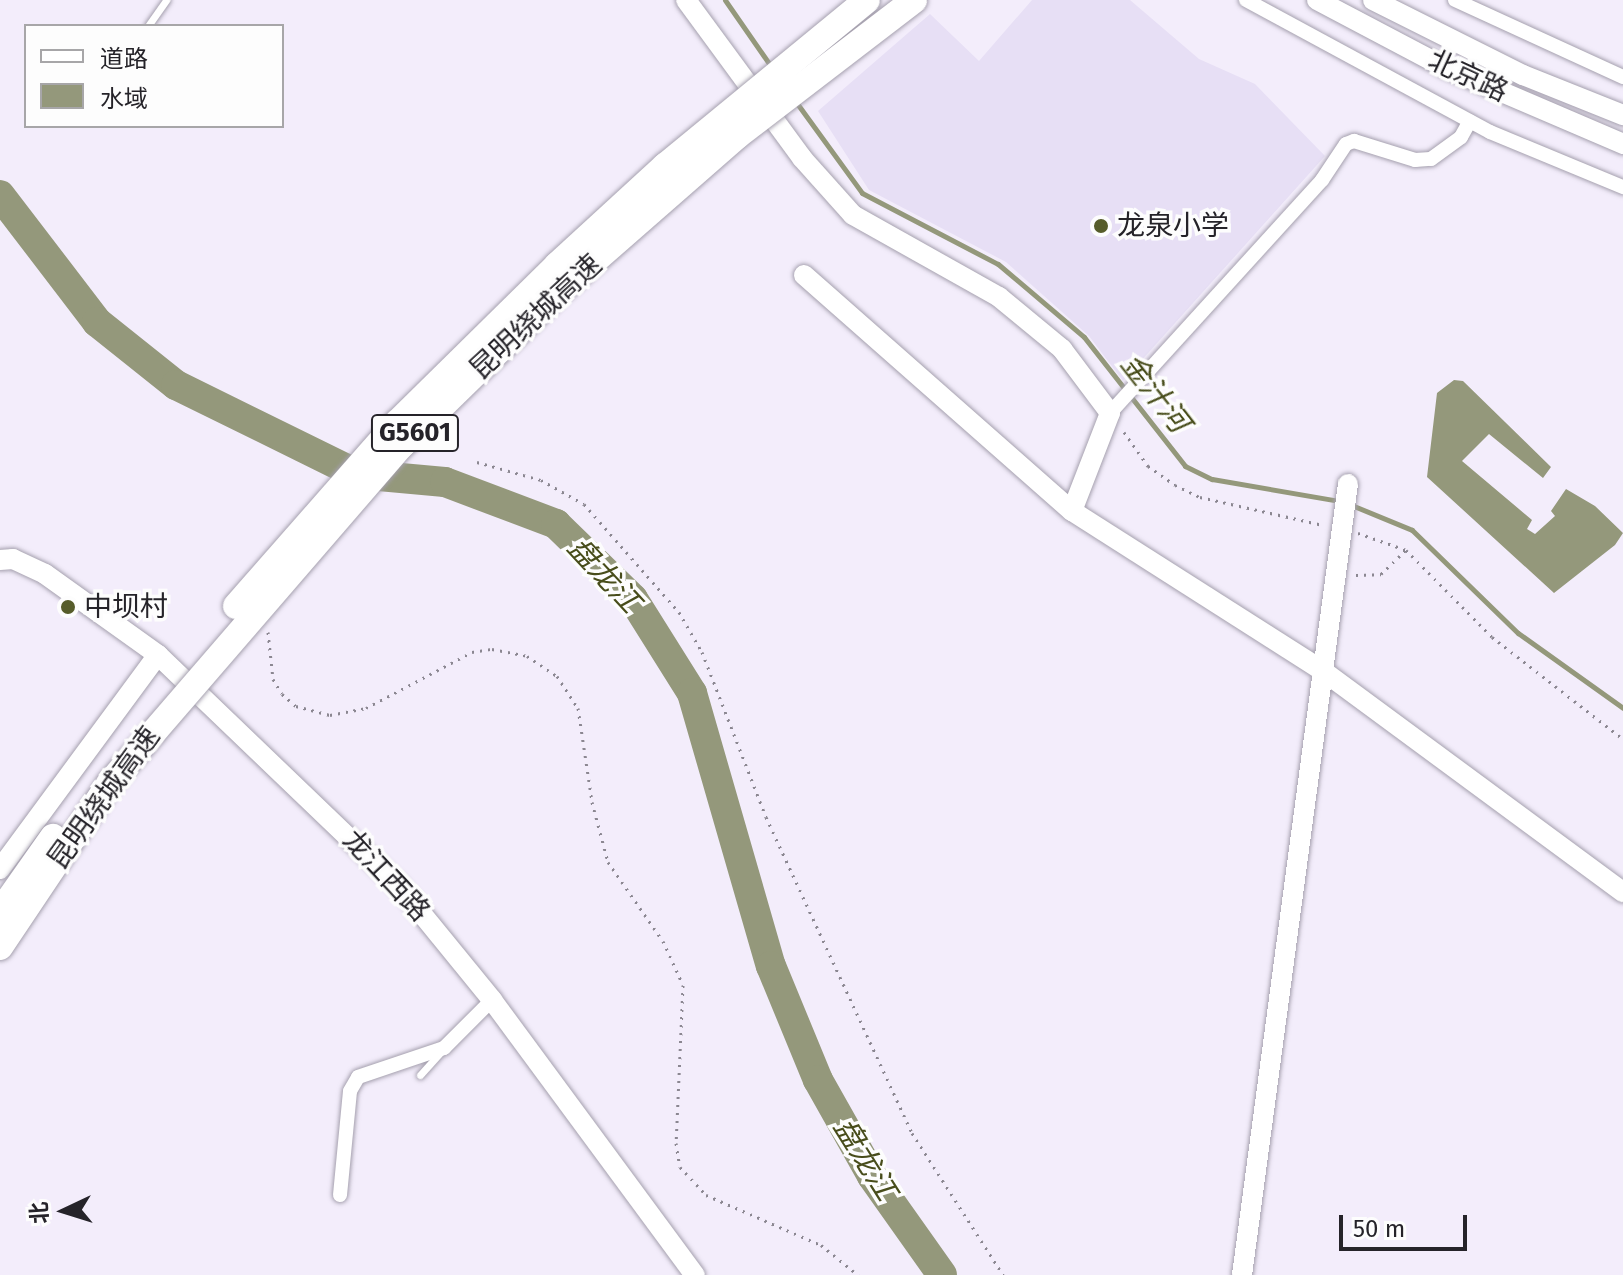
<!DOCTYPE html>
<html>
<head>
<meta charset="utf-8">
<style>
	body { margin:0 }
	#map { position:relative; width:1623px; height:1275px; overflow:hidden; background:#f3edfb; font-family:"Fira Sans","Noto Sans SC",sans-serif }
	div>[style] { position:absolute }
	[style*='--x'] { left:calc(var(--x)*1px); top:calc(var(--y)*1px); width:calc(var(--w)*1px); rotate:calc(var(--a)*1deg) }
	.built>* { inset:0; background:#e7dff5 }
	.water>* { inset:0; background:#94987b }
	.stream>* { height:5px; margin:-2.5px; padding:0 2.5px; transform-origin:2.5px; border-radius:2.5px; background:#94987b }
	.river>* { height:30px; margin:-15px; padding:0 15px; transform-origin:15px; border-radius:15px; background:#94987b }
	.path>* { height:3px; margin-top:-1.5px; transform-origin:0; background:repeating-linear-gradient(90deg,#8b8791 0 2px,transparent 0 8px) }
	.roads { filter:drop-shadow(0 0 2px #a5a0ae) drop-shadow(0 0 2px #a5a0ae) }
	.lane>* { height:7px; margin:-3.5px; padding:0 3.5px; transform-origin:3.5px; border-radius:3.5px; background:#fff }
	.street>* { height:14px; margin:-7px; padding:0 7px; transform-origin:7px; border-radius:7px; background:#fff }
	.secondary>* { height:20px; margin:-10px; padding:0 10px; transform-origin:10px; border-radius:10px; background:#fff }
	.bridges { filter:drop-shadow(0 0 2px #a5a0ae) drop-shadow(0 0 2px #a5a0ae) }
	.highway-bridge>* { height:26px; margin:-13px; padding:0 13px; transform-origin:13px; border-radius:13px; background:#fff }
	.dots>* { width:22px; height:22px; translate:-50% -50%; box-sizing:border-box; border:4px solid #fdfdfd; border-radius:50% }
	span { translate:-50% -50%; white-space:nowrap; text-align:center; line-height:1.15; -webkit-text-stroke:7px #fdfdfd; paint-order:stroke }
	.shield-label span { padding:2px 6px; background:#fdfdfd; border:2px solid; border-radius:6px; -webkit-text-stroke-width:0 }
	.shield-label { font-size:26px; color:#252329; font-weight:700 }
	.street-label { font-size:28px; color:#252329 }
	.poi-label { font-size:28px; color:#252329 }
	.left { translate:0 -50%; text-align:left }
	.water-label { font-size:30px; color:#484d1b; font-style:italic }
	.legend { position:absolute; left:24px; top:24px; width:260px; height:104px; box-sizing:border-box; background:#fdfdfd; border:2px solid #a7a6a8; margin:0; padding:10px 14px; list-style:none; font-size:24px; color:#252329 }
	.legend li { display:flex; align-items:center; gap:16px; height:40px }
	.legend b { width:40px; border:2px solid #a7a6a8 }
	.north { position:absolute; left:24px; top:1171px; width:80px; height:80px; -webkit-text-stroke:6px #fdfdfd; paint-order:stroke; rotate:266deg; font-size:22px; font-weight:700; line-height:32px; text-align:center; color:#252329 }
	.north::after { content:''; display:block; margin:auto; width:28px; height:36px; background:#252329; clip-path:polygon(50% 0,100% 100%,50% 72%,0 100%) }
	.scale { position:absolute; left:1339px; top:1215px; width:128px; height:36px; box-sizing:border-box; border:4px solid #252329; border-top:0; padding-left:10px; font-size:24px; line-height:28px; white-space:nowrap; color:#252329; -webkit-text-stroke:6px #fdfdfd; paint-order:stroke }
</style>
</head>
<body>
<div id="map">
	<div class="built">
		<i style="clip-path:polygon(1032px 0,1130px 0,1199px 59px,1255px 84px,1325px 156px,1123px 381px,1089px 336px,1006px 262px,869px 190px,818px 111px,930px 14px,979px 61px)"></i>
	</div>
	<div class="water">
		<i style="clip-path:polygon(1454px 380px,1463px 381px,1551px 467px,1543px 478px,1489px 434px,1462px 461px,1532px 520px,1527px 529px,1535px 534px,1555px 516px,1551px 511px,1566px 489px,1595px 506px,1623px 533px,1615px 545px,1554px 593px,1427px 477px,1437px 393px)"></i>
	</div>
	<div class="stream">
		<i style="--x:725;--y:0;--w:83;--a:55.3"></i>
		<i style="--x:796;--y:102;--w:112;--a:54"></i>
		<i style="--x:862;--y:193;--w:153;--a:27.6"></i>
		<i style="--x:998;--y:264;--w:113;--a:40.3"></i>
		<i style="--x:1084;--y:337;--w:164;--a:51.9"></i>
		<i style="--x:1185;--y:466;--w:30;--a:26"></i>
		<i style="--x:1212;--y:479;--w:130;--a:9.8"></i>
		<i style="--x:1349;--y:504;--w:68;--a:22.4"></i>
		<i style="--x:1412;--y:530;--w:148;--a:44.2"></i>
		<i style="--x:1518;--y:633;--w:129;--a:35.5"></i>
	</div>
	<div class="river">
		<i style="--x:0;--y:195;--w:160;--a:52.6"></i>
		<i style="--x:97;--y:322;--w:101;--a:38.6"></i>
		<i style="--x:176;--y:385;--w:202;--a:26.2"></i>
		<i style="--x:357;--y:474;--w:88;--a:5.2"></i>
		<i style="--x:445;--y:482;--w:119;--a:20.7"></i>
		<i style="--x:556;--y:524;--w:107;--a:44.2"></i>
		<i style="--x:633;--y:599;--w:111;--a:57.9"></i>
		<i style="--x:692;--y:693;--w:284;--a:73.9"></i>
		<i style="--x:771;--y:966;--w:123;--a:67.6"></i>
		<i style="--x:818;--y:1080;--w:110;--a:60.6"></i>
		<i style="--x:872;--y:1176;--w:121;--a:54.7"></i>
	</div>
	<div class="path">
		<i style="--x:1124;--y:432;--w:42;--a:54.8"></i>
		<i style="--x:1148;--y:466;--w:33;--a:35"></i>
		<i style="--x:1175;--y:485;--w:28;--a:26"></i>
		<i style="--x:1200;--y:497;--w:126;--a:12.8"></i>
		<i style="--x:477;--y:462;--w:66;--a:15.7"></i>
		<i style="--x:541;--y:480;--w:49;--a:29.2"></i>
		<i style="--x:584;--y:504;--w:144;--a:48.7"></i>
		<i style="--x:679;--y:612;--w:46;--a:60.1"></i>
		<i style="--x:702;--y:652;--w:177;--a:68.8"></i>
		<i style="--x:766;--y:817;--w:348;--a:65.2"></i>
		<i style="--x:912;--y:1133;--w:169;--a:57.3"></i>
		<i style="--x:1358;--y:533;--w:51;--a:19.5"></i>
		<i style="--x:1406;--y:550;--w:122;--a:45.3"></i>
		<i style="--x:1492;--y:637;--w:166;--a:37.9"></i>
		<i style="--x:1356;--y:575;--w:25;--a:-2"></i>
		<i style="--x:1381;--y:574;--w:35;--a:-44"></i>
		<i style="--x:268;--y:632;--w:47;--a:83.9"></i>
		<i style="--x:273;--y:679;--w:17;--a:59"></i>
		<i style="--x:282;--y:694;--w:18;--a:41"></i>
		<i style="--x:296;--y:706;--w:35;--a:15"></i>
		<i style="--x:330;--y:715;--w:37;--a:-11"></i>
		<i style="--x:366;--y:708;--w:120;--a:-27.8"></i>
		<i style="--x:472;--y:652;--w:20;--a:-9"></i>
		<i style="--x:492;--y:649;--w:36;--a:11"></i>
		<i style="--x:527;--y:656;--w:36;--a:34"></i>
		<i style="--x:557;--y:676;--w:38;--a:57"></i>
		<i style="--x:578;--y:708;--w:95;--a:81.5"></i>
		<i style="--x:592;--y:802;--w:62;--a:75.1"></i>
		<i style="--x:608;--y:862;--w:96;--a:55.2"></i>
		<i style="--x:663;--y:941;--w:48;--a:65.6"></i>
		<i style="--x:683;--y:985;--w:158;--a:92.5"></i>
		<i style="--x:676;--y:1143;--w:24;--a:81"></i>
		<i style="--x:680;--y:1167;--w:38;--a:47"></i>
		<i style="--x:706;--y:1195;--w:125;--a:23.5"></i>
		<i style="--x:821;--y:1245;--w:48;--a:39"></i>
	</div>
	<div class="roads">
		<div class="lane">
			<i style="--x:148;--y:26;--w:32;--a:-55"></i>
			<i style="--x:420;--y:1075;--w:30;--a:-48"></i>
		</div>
		<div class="street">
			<i style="--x:1246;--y:0;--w:277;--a:28.4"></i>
			<i style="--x:1490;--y:132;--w:144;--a:22.5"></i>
			<i style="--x:1455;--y:0;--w:185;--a:24.6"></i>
			<i style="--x:1110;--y:413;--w:315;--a:-47.7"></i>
			<i style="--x:1322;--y:180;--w:43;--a:-56.3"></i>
			<i style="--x:1346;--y:144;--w:9;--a:-21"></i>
			<i style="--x:1354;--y:141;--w:64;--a:17.3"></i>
			<i style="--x:1415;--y:160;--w:16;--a:-4"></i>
			<i style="--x:1431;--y:159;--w:37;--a:-36"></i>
			<i style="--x:1461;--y:137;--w:18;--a:-61"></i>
			<i style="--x:340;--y:1195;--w:104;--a:-84.5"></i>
			<i style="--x:350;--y:1091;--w:16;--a:-60"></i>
			<i style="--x:358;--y:1077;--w:91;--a:-18.6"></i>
			<i style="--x:444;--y:1048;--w:68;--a:-45"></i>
		</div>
		<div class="secondary">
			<i style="--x:686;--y:0;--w:196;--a:53.7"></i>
			<i style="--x:802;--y:158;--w:76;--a:48.2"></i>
			<i style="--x:853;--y:215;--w:167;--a:29.3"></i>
			<i style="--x:999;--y:297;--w:82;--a:39.5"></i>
			<i style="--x:1062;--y:349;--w:80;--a:53.1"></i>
			<i style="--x:1110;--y:413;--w:105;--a:111.2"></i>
			<i style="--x:1317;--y:0;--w:146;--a:27.8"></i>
			<i style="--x:1446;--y:68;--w:193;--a:23.2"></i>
			<i style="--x:1373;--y:0;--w:168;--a:26.6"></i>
			<i style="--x:1523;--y:75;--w:108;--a:21.8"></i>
			<i style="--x:804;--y:275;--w:357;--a:41.4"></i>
			<i style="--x:1072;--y:511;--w:298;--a:32.5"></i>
			<i style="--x:1323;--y:671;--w:373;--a:36.4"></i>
			<i style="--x:0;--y:560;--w:13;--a:-4"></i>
			<i style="--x:13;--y:559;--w:35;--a:25"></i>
			<i style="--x:45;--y:574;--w:139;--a:35.6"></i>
			<i style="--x:158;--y:655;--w:335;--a:43.8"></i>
			<i style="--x:400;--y:887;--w:146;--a:50.8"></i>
			<i style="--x:492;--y:1000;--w:342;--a:53.6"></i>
			<i style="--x:0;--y:869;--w:266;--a:-53.6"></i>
			<i style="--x:1242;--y:1275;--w:798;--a:-82.37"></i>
		</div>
	</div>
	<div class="bridges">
		<div class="highway-bridge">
			<i style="--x:236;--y:606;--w:244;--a:-48.7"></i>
			<i style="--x:397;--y:423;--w:225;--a:-44.6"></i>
			<i style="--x:557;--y:265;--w:147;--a:-42.5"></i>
			<i style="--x:665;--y:166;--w:261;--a:-39.4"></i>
			<i style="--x:0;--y:912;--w:92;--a:-54.8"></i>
			<i style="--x:0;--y:947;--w:196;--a:-56.2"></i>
			<i style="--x:109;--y:784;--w:448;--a:-49.2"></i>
			<i style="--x:402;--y:445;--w:221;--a:-44.3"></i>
			<i style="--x:560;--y:291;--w:235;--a:-41.2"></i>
			<i style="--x:737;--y:136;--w:223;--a:-37.5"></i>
		</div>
	</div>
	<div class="dots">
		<i style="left:1101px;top:226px;background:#565c2a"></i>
		<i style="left:68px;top:607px;background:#565c2a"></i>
	</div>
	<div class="shield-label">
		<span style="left:415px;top:433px">G5601</span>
	</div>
	<div class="street-label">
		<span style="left:1468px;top:76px;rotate:25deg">北京路</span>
		<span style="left:536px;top:317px;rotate:-43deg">昆明绕城高速</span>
		<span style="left:104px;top:798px;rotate:-54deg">昆明绕城高速</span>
		<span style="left:386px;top:876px;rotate:47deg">龙江西路</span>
	</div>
	<div class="poi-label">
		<span class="left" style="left:1117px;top:226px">龙泉小学</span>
		<span class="left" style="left:84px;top:607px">中坝村</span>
	</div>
	<div class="water-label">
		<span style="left:1155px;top:393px;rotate:52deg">金汁河</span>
		<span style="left:604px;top:575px;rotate:47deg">盘龙江</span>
		<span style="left:865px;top:1159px;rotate:58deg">盘龙江</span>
	</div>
	<ul class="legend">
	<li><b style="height:10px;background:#fff"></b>道路</li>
	<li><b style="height:22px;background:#94987b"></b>水域</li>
	</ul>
	<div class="north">北</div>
	<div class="scale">50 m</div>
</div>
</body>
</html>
